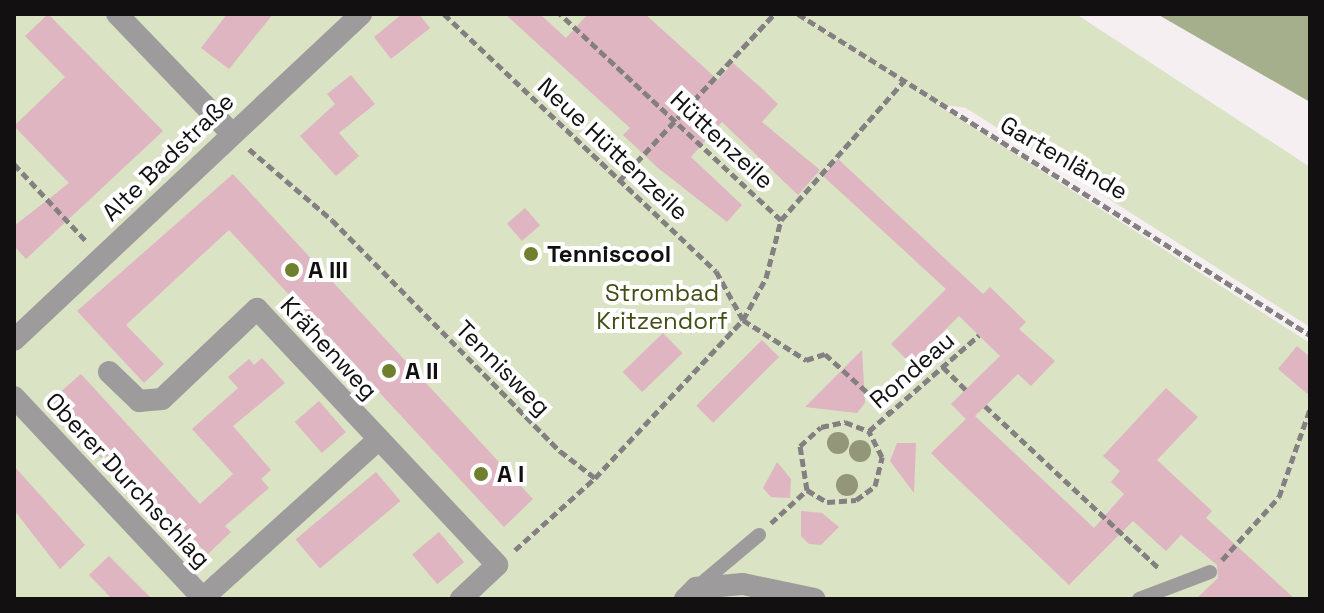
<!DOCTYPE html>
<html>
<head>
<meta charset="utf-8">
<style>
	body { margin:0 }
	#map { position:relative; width:1324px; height:613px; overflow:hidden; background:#f5eff1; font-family:"Space Grotesk",sans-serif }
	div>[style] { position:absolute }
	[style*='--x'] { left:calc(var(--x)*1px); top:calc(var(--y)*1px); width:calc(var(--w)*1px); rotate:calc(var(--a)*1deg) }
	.green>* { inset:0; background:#dae3c4 }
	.water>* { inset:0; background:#a6af8c }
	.building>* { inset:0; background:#deb5c1; transform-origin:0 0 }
	.path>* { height:5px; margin-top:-2.5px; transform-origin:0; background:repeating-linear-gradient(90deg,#848081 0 8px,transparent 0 12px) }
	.service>* { height:14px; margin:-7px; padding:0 7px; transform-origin:7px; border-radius:7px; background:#9e9b9c }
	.minor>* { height:22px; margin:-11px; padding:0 11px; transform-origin:11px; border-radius:11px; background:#9e9b9c }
	.trees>* { width:22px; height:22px; margin:-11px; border-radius:50%; background:#939678 }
	.dots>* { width:22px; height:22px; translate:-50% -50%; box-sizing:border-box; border:4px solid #fff; border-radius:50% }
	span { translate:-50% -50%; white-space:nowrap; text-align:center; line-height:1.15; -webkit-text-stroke:8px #fff; paint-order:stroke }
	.street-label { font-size:24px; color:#121011 }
	.poi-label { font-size:24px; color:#121011; font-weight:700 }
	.left { translate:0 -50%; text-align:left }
	.park-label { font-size:24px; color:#434e15 }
	.frame { position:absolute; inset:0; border:16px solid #121011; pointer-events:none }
</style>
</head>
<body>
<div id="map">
	<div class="green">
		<i style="clip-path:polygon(14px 14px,1076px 14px,1310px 167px,1310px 327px,966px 108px,935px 103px,1310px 343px,1310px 599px,14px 599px)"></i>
	</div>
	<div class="water">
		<i style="clip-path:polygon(1157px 14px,1310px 14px,1310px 102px)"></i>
	</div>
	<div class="building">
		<i style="clip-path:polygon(48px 14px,163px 131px,26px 259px,14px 246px,14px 226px,69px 183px,14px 126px,65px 77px,25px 36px)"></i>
		<i style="clip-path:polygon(227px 14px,273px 14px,229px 69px,201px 48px)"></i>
		<i style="clip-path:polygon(402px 14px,419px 14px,430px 28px,391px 59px,374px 37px)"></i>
		<i style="clip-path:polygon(505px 14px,540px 14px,566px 38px,588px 14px,645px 14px,718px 80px,733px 63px,758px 85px,778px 104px,762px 122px,820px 170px,798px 195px,722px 122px,691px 157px,742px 205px,727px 222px,658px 168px,623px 135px,630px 128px)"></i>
		<i style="clip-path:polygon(351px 75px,375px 104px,339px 133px,359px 156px,336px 176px,300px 136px,335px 104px,327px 94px)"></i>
		<i style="clip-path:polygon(838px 159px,983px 294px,990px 287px,1026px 322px,1019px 329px,1055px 361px,1031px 386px,1018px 374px,975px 416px,1094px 528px,1124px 494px,1111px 482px,1120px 471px,1103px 456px,1166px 388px,1198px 417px,1157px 460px,1212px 511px,1206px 518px,1295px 599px,1196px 599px,1218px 578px,1217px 565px,1181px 535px,1166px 551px,1133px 521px,1069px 585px,946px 468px,931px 453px,966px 419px,951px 404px,1000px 356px,959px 316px,911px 364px,891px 344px,946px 289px,823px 176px)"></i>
		<i style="clip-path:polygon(233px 174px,533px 499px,504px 527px,229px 230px,126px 325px,164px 364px,144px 383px,77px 311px)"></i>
		<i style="left:525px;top:208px;width:23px;height:24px;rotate:49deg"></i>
		<i style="left:663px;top:333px;width:28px;height:56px;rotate:46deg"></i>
		<i style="left:762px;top:340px;width:24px;height:93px;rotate:45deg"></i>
		<i style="clip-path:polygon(1297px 346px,1310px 357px,1310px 396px,1278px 369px)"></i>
		<i style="clip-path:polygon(862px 350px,865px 403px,857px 413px,805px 407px)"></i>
		<i style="clip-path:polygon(262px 358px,285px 383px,233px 426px,271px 470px,261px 479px,269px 488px,225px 526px,231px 532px,208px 554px,105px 455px,101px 458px,51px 400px,81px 374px,200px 504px,233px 474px,192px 429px,238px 388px,228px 377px,249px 359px,254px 365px)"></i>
		<i style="left:319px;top:401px;width:41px;height:32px;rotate:49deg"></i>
		<i style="clip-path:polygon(897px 443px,916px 443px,914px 493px,890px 461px)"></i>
		<i style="clip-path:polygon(777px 462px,791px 479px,790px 498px,771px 497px,763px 488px)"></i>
		<i style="clip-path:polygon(14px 466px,85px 545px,60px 569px,14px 510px)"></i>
		<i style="left:376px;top:472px;width:38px;height:105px;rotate:50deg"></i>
		<i style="clip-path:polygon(801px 511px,822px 513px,839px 527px,821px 545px,809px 544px,801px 536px)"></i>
		<i style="left:439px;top:532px;width:39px;height:35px;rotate:50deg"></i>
		<i style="clip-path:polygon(109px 556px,152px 599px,112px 599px,89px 575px)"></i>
	</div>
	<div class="path">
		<i style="--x:444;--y:14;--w:374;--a:43.4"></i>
		<i style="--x:716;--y:271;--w:56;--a:61.1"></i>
		<i style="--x:743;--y:320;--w:75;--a:32.4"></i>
		<i style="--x:806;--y:360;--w:20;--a:-18"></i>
		<i style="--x:825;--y:354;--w:88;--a:42.2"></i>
		<i style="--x:798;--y:14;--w:604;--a:32.09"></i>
		<i style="--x:249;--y:149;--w:109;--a:40.5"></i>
		<i style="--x:332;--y:220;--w:325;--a:45.4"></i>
		<i style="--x:560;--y:451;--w:44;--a:37.6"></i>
		<i style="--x:14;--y:164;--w:107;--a:46.9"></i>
		<i style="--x:620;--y:180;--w:226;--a:-47.1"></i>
		<i style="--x:781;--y:220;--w:184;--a:-48.5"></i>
		<i style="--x:943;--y:367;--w:33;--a:45"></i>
		<i style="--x:985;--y:406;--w:239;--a:43"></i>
		<i style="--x:807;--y:490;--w:45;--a:-99"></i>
		<i style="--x:800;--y:446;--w:28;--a:-42"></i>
		<i style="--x:821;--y:427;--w:25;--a:-12"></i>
		<i style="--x:845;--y:422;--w:26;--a:21"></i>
		<i style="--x:771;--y:523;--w:49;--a:-42.5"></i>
		<i style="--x:807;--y:490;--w:23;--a:31"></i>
		<i style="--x:827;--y:502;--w:29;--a:-4"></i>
		<i style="--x:856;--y:500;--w:24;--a:-36"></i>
		<i style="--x:875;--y:486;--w:30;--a:-76"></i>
		<i style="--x:882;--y:457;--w:29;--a:-117"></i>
		<i style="--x:869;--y:431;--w:146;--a:-41.1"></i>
		<i style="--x:515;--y:550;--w:108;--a:-42"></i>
		<i style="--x:595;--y:478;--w:216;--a:-46.9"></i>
		<i style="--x:743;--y:320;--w:48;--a:-61.3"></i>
		<i style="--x:766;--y:278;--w:60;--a:-75.5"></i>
		<i style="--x:781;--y:220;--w:302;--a:-137"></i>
		<i style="--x:1222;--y:560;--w:85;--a:-47.9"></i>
		<i style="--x:1279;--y:497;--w:93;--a:-70.6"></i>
	</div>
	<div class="service">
		<i style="--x:697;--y:587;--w:81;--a:-40"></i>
		<i style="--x:1139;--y:599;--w:76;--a:-20.8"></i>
	</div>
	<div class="minor">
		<i style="--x:117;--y:14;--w:163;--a:46.2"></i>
		<i style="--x:14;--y:340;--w:476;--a:-43.2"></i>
		<i style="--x:109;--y:372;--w:42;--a:44"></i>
		<i style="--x:139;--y:401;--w:23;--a:-5"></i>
		<i style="--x:162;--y:399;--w:131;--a:-43.5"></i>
		<i style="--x:257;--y:309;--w:351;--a:46.8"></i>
		<i style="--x:497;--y:565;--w:50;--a:136.6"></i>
		<i style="--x:14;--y:397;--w:277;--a:46.8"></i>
		<i style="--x:203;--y:598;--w:237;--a:-42.1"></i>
		<i style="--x:685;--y:599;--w:16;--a:-45"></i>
		<i style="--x:696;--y:588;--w:47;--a:-4.9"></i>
		<i style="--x:743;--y:584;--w:73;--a:11.9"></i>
	</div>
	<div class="trees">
		<i style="left:838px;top:443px"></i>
		<i style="left:860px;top:451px"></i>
		<i style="left:847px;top:485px"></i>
	</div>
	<div class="dots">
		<i style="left:531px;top:254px;background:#6f7f2e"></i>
		<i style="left:292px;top:270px;background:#6f7f2e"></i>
		<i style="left:389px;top:371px;background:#6f7f2e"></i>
		<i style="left:481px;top:474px;background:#6f7f2e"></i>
	</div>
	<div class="street-label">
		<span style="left:722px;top:140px;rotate:43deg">Hüttenzeile</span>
		<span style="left:613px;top:149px;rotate:43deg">Neue Hüttenzeile</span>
		<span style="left:168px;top:157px;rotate:-44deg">Alte Badstraße</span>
		<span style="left:1064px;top:158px;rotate:30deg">Gartenlände</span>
		<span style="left:329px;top:348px;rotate:47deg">Krähenweg</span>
		<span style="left:503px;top:368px;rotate:45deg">Tennisweg</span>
		<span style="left:912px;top:370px;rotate:-41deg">Rondeau</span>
		<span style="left:128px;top:480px;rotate:47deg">Oberer Durchschlag</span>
	</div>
	<div class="poi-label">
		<span class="left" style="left:547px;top:254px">Tenniscool</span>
		<span class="left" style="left:308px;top:270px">A III</span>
		<span class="left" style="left:405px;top:371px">A II</span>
		<span class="left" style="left:497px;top:474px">A I</span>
	</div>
	<div class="park-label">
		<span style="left:662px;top:307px">Strombad<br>Kritzendorf</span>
	</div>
	<div class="frame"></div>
</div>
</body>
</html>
